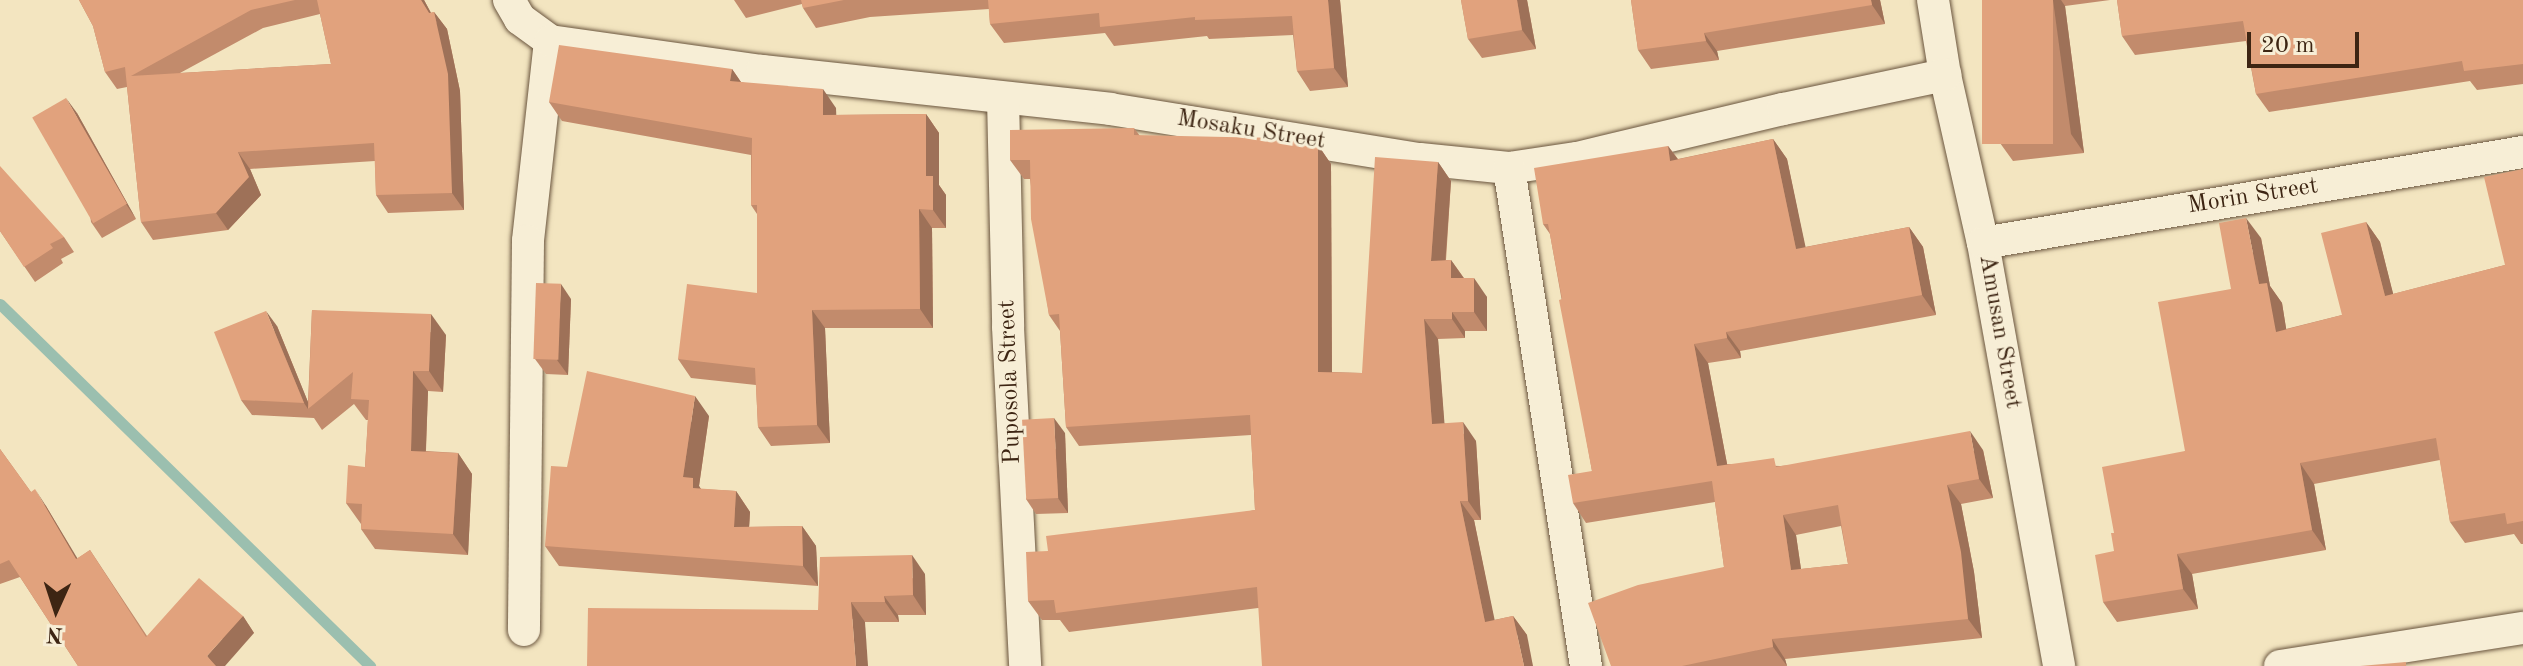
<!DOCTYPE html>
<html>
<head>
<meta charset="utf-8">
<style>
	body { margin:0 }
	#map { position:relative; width:2523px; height:666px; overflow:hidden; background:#f3e5c0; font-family:"Old Standard TT",serif }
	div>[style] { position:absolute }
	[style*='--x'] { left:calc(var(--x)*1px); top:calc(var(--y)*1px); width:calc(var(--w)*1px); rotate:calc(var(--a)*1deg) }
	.stream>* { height:11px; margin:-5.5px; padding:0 5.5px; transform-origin:5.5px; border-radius:5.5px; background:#9bbfaf }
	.roads { filter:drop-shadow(0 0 2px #6a553e) drop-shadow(0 0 2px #6a553e) }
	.street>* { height:32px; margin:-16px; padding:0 16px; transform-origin:16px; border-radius:16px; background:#f7eed6 }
	.wall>* { inset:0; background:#c28b6c }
	.shaded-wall>* { inset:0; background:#9e7158 }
	.building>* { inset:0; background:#e1a27d; transform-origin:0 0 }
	span { translate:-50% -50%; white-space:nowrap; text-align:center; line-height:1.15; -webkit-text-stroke:6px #f7eed6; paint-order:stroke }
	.street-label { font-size:24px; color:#3d2513 }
	.north { position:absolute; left:16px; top:570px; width:80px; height:80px; -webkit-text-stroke:6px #f7eed6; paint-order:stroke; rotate:183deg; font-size:22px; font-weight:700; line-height:32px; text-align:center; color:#3d2513 }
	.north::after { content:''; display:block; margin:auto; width:28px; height:36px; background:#3d2513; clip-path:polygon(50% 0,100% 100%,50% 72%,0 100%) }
	.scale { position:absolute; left:2247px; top:32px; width:112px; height:36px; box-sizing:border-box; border:4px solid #3d2513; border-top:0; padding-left:10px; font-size:24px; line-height:28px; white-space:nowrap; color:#3d2513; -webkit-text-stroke:6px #f7eed6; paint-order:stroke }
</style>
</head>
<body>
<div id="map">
	<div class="stream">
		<i style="--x:0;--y:304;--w:518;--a:44.37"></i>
	</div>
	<div class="roads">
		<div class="street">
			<i style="--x:509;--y:0;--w:22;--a:60"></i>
			<i style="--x:520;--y:19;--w:37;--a:36"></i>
			<i style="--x:550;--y:41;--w:201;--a:96.3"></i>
			<i style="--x:528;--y:241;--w:389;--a:90.6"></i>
			<i style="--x:1933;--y:0;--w:76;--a:80.9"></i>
			<i style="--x:1945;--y:75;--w:172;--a:77.3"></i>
			<i style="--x:1983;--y:243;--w:430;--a:79.8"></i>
			<i style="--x:550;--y:41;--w:214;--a:8.1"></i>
			<i style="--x:762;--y:71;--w:350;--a:6.2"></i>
			<i style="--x:1110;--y:109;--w:314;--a:9.2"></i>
			<i style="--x:1420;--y:159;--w:89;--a:5.8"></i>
			<i style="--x:1509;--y:168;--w:69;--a:-8.4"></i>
			<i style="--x:1577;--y:158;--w:212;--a:-13.4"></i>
			<i style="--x:1783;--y:109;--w:166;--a:-11.9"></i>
			<i style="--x:1003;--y:98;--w:229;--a:88.7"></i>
			<i style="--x:1008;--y:327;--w:339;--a:87.1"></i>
			<i style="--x:1509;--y:168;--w:504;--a:81.21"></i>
			<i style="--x:1983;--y:243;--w:548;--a:-9.57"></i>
			<i style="--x:2280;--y:666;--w:246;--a:-8.9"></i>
		</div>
	</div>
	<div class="wall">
		<i style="clip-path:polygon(evenodd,79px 0,424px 0,431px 13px,434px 12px,447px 29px,460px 91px,464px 210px,388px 213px,376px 195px,375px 161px,250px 169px,261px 195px,228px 230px,153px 240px,141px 222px,127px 87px,117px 89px,105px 72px,93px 26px,79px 0,320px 14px,331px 64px,180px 73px,263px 28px,320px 14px)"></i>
		<i style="clip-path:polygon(734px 0,1340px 0,1348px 87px,1310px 91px,1297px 71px,1293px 35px,1209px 39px,1207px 36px,1114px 46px,1105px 33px,1004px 43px,990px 24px,989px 9px,870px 17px,816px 28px,803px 8px,802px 4px,746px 18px)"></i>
		<i style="clip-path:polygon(1461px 0,1527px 0,1536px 49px,1482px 58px,1468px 39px)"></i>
		<i style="clip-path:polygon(1631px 0,1880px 0,1885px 24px,1717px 51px,1719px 60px,1651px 69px,1638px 50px)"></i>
		<i style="clip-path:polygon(1982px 0,2110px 0,2065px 6px,2084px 153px,2013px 161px,2000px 143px)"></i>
		<i style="clip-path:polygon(2117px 0,2523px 0,2523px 84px,2477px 90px,2470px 81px,2269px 112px,2256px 94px,2246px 41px,2135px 55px,2122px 36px)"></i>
		<i style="clip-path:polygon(732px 69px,741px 82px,836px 108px,836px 115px,926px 114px,939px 133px,939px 185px,946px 195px,946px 228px,932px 228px,933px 328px,825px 328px,830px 443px,771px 446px,758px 427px,756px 385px,691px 378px,678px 359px,757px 293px,757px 214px,751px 205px,751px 155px,562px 121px,549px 102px)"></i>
		<i style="clip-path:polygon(77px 113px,136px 219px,102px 238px,91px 222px)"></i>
		<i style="clip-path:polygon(1134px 128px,1140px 136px,1318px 145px,1331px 164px,1332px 372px,1362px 373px,1438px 162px,1451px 181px,1446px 260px,1451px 260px,1464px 278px,1487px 297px,1487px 331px,1465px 331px,1465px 338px,1438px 339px,1444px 423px,1476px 441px,1481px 520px,1474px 520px,1494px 620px,1513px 616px,1527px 635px,1258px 608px,1069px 632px,1060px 620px,1042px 620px,1028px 601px,1048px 551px,1255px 510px,1251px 435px,1079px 446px,1066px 427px,1060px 331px,1049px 315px,1030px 179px,1024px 179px,1010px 160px)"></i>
		<i style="clip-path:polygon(evenodd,1773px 139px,1787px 159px,1805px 247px,1909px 227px,1923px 247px,1936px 315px,1740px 351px,1741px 358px,1708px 363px,1727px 464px,1780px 466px,1983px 450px,1993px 498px,1961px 504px,1974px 572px,1982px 638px,1785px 659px,1787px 666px,1611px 666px,1724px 567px,1715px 502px,1586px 523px,1573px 503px,1592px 471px,1550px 234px,1543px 224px,1668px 146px,1678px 159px,1773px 139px,1841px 526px,1848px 564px,1801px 569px,1796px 535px,1841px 526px)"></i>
		<i style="clip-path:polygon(2523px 169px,2523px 544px,2521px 544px,2514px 534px,2465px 543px,2450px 522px,2440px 460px,2314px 484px,2326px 550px,2192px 574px,2198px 609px,2117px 622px,2103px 602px,2114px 551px,2114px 533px,2185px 451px,2231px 289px,2261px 238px,2270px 286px,2282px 303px,2286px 329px,2342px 315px,2366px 222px,2380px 242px,2393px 294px,2505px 265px)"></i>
		<i style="clip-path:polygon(0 231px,64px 237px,74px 252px,61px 259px,63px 263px,35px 282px)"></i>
		<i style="clip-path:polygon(571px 299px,568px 375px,546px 374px,535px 359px)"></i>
		<i style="clip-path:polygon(312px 310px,446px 335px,443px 392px,428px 391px,426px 451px,458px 453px,472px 474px,468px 555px,375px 549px,361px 529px,361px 524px,346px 503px,365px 467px,368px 420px,366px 420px,354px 404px,322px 430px,314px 418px,252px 415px,241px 400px,277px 326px,308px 402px)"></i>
		<i style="clip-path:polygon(709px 416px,699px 486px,701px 489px,736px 491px,750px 512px,749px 527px,802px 526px,816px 546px,818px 586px,559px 566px,545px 546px,567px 467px)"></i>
		<i style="clip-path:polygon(1065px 433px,1068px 513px,1036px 514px,1026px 499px)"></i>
		<i style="clip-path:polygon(0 449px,31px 492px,46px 506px,77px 559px,90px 550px,147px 636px,243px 616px,254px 633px,78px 666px,20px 577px,0 584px)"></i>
		<i style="clip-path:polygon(925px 574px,926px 615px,898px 615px,899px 622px,865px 622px,818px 610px)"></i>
	</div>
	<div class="shaded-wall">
		<i style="clip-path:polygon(421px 0,424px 0,437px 24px,434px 12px,447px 29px,460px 91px,464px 210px,452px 193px,429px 13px)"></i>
		<i style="clip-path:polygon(1328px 0,1340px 0,1348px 87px,1334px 68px)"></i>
		<i style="clip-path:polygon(1517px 0,1527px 0,1536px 49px,1522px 30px)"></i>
		<i style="clip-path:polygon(1871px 0,1880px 0,1885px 24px,1872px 5px)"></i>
		<i style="clip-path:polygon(2053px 0,2061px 0,2065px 6px,2084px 153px,2071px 134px)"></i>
		<i style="clip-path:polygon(1704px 33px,1717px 51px,1719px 60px,1706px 41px)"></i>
		<i style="clip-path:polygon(732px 69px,745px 88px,730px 81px)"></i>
		<i style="clip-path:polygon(823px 89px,836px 108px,837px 133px,823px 115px)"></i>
		<i style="clip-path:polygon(66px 98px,77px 113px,136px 219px,126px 204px)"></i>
		<i style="clip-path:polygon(926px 114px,939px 133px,939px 185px,946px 195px,946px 228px,933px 210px,926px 176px)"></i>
		<i style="clip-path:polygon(1773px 139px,1787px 159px,1810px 268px,1796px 249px)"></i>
		<i style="clip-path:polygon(1318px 145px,1331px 164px,1332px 391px,1318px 372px)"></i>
		<i style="clip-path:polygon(1668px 146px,1682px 165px,1670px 161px)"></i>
		<i style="clip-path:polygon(238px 152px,250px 169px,261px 195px,228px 230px,216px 213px)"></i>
		<i style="clip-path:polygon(1438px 162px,1451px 181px,1444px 280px,1431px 261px)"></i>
		<i style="clip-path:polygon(919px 209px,932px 228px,933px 328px,920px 309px)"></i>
		<i style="clip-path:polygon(2246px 218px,2261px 238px,2270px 286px,2282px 303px,2290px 352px,2276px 332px,2259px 284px)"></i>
		<i style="clip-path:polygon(2366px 222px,2380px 242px,2399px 317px,2385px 296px)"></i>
		<i style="clip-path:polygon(1909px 227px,1923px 247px,1936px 315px,1922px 295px)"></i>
		<i style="clip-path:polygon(1451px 260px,1465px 280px,1451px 278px)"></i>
		<i style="clip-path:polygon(1474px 278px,1487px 297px,1487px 331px,1474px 312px)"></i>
		<i style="clip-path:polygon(561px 284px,571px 299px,568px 375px,557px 360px)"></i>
		<i style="clip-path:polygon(812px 310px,825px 328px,830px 443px,817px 425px)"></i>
		<i style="clip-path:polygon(266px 311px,277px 326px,310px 407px,308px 409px,304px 403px)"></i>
		<i style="clip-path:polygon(1452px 312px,1465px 331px,1465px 338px,1452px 319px)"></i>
		<i style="clip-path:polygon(431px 314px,446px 335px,443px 392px,429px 371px)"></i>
		<i style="clip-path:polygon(1424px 319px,1438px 339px,1446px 443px,1432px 424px)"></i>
		<i style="clip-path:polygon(1726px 332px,1740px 351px,1741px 358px,1727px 338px)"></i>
		<i style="clip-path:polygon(1694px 344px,1708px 363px,1731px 485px,1717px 466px)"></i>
		<i style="clip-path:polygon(413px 371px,428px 391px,425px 471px,411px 451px)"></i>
		<i style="clip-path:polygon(695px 396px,709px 416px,699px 486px,707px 498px,707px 509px,683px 477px)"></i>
		<i style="clip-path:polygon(1054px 418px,1065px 433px,1068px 513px,1058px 498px)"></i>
		<i style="clip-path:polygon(1463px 422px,1476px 441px,1481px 520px,1468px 501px)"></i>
		<i style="clip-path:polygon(1970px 431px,1983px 450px,1993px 498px,1979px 479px)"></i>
		<i style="clip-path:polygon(458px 453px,472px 474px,468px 555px,453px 534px)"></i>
		<i style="clip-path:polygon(2300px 463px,2314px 484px,2326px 550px,2312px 530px)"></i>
		<i style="clip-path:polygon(1947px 485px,1961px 504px,1974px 572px,1982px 638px,1968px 619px)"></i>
		<i style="clip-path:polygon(35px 489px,46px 506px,88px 576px,76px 559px)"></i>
		<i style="clip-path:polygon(736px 491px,750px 512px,748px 547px,734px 527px)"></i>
		<i style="clip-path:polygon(1460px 501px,1474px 520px,1499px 641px,1485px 622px)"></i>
		<i style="clip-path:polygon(1783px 515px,1796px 535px,1804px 590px,1791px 570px)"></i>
		<i style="clip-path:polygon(802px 526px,816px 546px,818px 586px,803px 566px)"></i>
		<i style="clip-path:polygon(2177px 554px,2192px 574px,2198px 609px,2183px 589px)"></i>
		<i style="clip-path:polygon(912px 555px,925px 574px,926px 615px,913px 595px)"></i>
		<i style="clip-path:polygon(884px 596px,898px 615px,899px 622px,885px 602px)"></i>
		<i style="clip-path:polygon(851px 602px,865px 622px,868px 666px,856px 666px)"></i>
		<i style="clip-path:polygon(243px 616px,254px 633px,225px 666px,214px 666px,207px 656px)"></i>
		<i style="clip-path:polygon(1513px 616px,1527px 635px,1533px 666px,1524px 666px)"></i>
		<i style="clip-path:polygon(1772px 639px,1785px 659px,1787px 666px,1773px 647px)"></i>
	</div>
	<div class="building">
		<i style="clip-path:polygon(79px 0,295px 0,251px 10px,131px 76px,331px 64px,317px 0,421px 0,429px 13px,434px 12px,448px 74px,452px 193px,376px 195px,374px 143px,238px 152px,249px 177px,216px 213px,141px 222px,125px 67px,105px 72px,93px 26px)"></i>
		<i style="clip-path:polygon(801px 0,844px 0,803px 8px)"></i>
		<i style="clip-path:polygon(988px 0,1328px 0,1334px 68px,1297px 71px,1292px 16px,1195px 20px,1195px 17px,1100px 27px,1099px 13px,990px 24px)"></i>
		<i style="clip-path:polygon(1461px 0,1517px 0,1522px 30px,1468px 39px)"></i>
		<i style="clip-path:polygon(1631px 0,1871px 0,1872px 5px,1704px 33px,1706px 41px,1638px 50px)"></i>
		<i style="left:1982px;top:0;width:71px;height:144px"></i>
		<i style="clip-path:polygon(2117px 0,2523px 0,2523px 64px,2464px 71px,2462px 61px,2256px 94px,2243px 21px,2122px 36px)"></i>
		<i style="clip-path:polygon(559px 45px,732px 69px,730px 81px,823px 89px,823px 115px,926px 114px,926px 176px,933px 176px,933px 210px,919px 209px,920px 309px,812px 310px,817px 425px,758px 427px,755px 368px,678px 359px,687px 284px,757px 293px,757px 205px,751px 205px,752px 138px,549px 102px)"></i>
		<i style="left:66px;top:98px;width:122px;height:39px;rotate:60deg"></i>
		<i style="clip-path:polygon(1134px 128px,1134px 135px,1278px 138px,1318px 145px,1318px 372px,1362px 373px,1375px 157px,1438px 162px,1431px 261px,1451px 260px,1451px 278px,1474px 278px,1474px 312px,1452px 312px,1452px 319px,1424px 319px,1432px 424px,1463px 422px,1468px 501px,1460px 501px,1485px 622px,1513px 616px,1524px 666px,1262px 666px,1257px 587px,1056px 613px,1054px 600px,1028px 601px,1026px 552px,1048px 551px,1046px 536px,1255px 510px,1250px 415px,1066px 427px,1059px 314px,1049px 315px,1031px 219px,1030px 160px,1010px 160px,1010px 130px)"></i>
		<i style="clip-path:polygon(evenodd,1773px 139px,1796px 249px,1909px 227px,1922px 295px,1726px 332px,1727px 338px,1694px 344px,1717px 466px,1774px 458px,1776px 467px,1970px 431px,1979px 479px,1947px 485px,1961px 552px,1968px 619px,1772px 639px,1773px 647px,1682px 666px,1611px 666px,1588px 603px,1638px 585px,1724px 567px,1712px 481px,1573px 503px,1568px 475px,1592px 471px,1559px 300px,1562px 299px,1548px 224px,1543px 224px,1534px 168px,1668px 146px,1670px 161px,1773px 139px,1838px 505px,1848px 564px,1791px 570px,1783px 515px,1838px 505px)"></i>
		<i style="clip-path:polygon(0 166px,64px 237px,50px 244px,53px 248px,24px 267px,0 231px)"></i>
		<i style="clip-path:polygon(2523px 169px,2523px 521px,2507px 524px,2505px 513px,2450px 522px,2436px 438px,2300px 463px,2312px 530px,2177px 554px,2183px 589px,2103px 602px,2095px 555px,2114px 551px,2111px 533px,2114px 533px,2102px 467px,2185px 451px,2158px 302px,2231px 289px,2219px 223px,2246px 218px,2259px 284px,2267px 283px,2276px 332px,2342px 315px,2321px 233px,2366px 222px,2385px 296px,2505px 265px,2484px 177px)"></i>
		<i style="left:536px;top:283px;width:25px;height:76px;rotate:2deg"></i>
		<i style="clip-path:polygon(312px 310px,431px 314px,429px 371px,413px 371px,411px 451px,458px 453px,453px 534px,361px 529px,362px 504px,346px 503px,348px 465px,365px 467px,369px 400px,351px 399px,353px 372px,308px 409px)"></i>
		<i style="clip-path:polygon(266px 311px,304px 403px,241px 400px,214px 332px)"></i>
		<i style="clip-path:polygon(587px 371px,695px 396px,683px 477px,693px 478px,693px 488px,736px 491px,734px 527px,802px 526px,803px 566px,545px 546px,551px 466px,567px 467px)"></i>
		<i style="left:1054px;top:418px;width:80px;height:32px;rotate:87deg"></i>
		<i style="clip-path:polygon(0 449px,31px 492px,35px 489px,76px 559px,90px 550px,146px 637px,199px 578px,243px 616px,207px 656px,216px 666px,78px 666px,9px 560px,0 564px)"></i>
		<i style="clip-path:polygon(912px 555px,913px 595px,884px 596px,885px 602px,851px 602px,856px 666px,587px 666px,588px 608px,818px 610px,820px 557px)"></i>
		<i style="clip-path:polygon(2406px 662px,2406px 666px,2360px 666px)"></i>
	</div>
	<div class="street-label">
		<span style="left:1251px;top:131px;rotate:9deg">Mosaku Street</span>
		<span style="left:2253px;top:197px;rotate:-9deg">Morin Street</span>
		<span style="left:1999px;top:332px;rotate:80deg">Amusan Street</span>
		<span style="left:1011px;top:382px;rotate:-92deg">Puposola Street</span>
	</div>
	<div class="north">N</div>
	<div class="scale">20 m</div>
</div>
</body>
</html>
